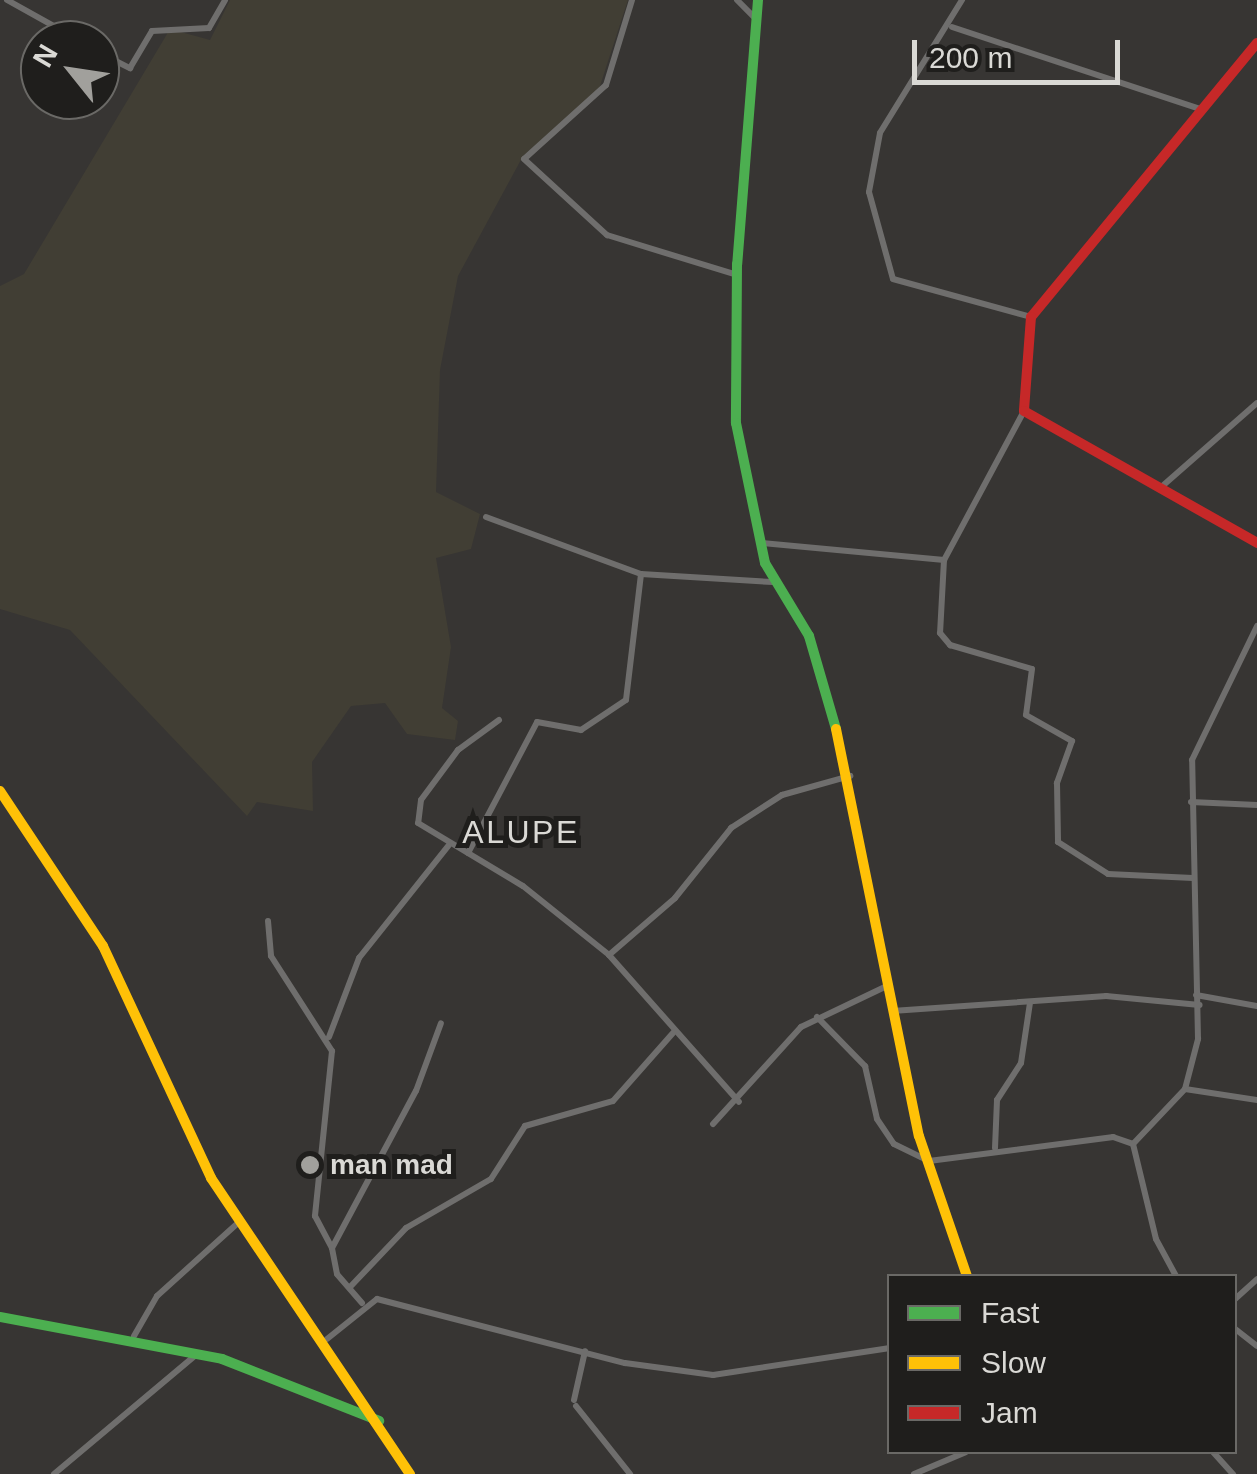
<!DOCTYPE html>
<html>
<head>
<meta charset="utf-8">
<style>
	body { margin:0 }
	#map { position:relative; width:1257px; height:1474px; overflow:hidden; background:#373533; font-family:Helvetica,sans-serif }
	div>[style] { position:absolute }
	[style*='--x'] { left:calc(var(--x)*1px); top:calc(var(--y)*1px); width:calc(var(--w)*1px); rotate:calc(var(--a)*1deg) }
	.built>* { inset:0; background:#413e34 }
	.street>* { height:6px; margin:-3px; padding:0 3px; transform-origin:3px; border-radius:3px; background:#6f6e6d }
	.fast>* { height:10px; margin:-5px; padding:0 5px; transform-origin:5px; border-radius:5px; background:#4caf50 }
	.slow>* { height:10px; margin:-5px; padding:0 5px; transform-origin:5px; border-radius:5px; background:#ffc107 }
	.jam>* { height:10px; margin:-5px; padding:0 5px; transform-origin:5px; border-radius:5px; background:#c62828 }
	.dots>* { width:28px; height:28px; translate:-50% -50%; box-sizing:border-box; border:5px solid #1f1e1c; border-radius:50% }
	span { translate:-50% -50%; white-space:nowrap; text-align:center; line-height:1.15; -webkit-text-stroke:10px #1f1e1c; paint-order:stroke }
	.poi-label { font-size:28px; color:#dad9d5; font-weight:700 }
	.left { translate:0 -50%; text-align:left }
	.quarter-label { font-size:32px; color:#dad9d5; letter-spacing:2.5px }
	.legend { position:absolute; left:887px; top:1274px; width:350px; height:180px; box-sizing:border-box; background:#1f1e1c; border:2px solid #6a6966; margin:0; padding:12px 18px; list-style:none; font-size:30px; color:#dad9d5 }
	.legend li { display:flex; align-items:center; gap:20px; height:50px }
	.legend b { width:50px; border:2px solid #6a6966 }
	.north { position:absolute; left:20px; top:20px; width:100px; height:100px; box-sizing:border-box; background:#1f1e1c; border:2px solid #6a6966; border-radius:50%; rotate:300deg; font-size:28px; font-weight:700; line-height:40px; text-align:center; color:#dad9d5 }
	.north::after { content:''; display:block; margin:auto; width:35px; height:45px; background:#a1a09c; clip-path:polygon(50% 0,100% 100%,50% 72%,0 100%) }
	.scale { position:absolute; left:912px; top:40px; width:208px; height:45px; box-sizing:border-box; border:5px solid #dad9d5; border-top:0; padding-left:12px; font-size:30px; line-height:35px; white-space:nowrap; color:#dad9d5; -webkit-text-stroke:8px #1f1e1c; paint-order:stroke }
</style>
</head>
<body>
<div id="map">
	<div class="built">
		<i style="clip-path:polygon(230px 0,628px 0,599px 89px,523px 156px,458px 276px,440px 370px,436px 492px,480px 514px,471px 549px,436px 558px,451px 647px,442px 708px,458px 721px,455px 740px,407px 734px,385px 703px,351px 706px,312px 762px,313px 811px,257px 802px,247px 816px,70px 630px,0 609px,0 286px,24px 274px,170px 29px,210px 40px)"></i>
	</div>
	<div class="street">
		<i style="--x:7;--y:0;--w:82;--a:29.1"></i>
		<i style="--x:632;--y:0;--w:89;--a:107"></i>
		<i style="--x:606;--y:85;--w:110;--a:137.9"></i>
		<i style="--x:524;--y:159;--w:113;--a:42.5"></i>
		<i style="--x:607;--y:235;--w:136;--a:17.1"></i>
		<i style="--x:737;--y:0;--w:28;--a:45"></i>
		<i style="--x:962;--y:0;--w:156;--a:121.7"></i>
		<i style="--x:880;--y:133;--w:60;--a:100.6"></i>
		<i style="--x:869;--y:192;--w:90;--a:74.6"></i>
		<i style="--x:893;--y:279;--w:143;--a:15.4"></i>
		<i style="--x:952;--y:27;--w:261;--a:18.3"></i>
		<i style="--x:100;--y:53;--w:34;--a:27"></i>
		<i style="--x:130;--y:68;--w:43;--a:-59.3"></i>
		<i style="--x:152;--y:31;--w:57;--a:-3"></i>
		<i style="--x:209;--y:28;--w:32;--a:-60"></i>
		<i style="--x:1024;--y:411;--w:169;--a:118.2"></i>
		<i style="--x:944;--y:560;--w:73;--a:93.1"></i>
		<i style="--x:940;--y:633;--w:16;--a:50"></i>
		<i style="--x:950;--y:645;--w:85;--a:16.3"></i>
		<i style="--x:1032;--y:669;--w:46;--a:97.4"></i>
		<i style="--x:1026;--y:715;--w:53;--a:29.5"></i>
		<i style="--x:1072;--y:741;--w:45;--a:109.7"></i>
		<i style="--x:1057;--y:783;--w:59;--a:89"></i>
		<i style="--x:1058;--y:842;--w:59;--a:32.6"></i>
		<i style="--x:1108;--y:874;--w:85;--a:2.7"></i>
		<i style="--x:1159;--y:489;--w:130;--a:-41.3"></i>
		<i style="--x:486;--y:517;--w:165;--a:20.2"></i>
		<i style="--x:641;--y:574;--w:132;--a:3.5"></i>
		<i style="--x:761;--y:543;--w:184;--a:5.3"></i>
		<i style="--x:499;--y:720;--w:51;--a:143.8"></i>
		<i style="--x:458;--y:750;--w:62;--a:126.5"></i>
		<i style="--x:421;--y:800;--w:23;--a:97"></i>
		<i style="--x:418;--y:823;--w:122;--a:31"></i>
		<i style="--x:523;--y:886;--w:110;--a:38.7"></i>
		<i style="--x:609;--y:955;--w:196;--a:48.5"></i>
		<i style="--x:1191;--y:802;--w:66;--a:2.6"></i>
		<i style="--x:468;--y:853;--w:148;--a:-62.2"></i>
		<i style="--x:537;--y:722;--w:45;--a:10.3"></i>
		<i style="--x:581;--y:730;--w:54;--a:-33.7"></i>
		<i style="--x:626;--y:700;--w:127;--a:-83.2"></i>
		<i style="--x:268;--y:921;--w:35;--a:85"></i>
		<i style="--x:271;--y:956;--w:113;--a:57.3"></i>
		<i style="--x:332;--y:1051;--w:166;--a:95.9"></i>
		<i style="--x:315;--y:1216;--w:36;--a:62"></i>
		<i style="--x:609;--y:955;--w:87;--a:-40.8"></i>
		<i style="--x:675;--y:898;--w:90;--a:-51.3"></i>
		<i style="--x:731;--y:828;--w:61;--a:-32.9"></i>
		<i style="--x:782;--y:795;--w:71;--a:-15.6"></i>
		<i style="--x:1196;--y:995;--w:62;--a:10.2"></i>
		<i style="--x:892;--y:1011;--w:215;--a:-4"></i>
		<i style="--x:1106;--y:996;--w:94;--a:5.5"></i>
		<i style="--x:817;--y:1017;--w:69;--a:45.6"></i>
		<i style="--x:865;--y:1066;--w:54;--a:77.2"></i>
		<i style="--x:877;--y:1119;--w:30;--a:56"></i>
		<i style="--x:894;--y:1144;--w:39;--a:26"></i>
		<i style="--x:929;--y:1161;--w:186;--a:-7.4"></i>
		<i style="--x:1113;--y:1137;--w:21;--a:19"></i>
		<i style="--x:329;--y:1037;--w:85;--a:-69.2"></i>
		<i style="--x:359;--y:958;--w:144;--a:-51.5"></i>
		<i style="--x:1185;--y:1089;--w:73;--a:8.7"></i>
		<i style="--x:713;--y:1124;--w:131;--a:-47.8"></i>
		<i style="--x:801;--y:1027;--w:98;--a:-25.5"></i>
		<i style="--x:995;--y:1148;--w:48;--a:-87.6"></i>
		<i style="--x:997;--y:1100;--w:44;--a:-57"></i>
		<i style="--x:1021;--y:1063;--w:61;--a:-81.5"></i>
		<i style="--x:1176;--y:1276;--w:42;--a:-118.4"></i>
		<i style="--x:1156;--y:1239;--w:98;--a:-103.6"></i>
		<i style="--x:1133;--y:1144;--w:76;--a:-46.6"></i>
		<i style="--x:1185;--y:1089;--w:52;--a:-75.4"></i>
		<i style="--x:1198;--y:1039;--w:279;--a:-91.2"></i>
		<i style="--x:1192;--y:760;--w:149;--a:-64.1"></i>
		<i style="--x:351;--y:1286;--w:80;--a:-46.5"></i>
		<i style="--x:406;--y:1228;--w:98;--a:-30"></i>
		<i style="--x:491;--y:1179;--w:63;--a:-57.3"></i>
		<i style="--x:525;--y:1126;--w:91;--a:-15.9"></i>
		<i style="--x:613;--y:1101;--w:91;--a:-48.6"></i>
		<i style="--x:1234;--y:1300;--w:31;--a:-42"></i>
		<i style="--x:362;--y:1303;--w:38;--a:-131"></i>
		<i style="--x:337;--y:1274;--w:26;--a:-101"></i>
		<i style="--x:332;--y:1248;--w:178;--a:-61.9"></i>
		<i style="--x:416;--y:1091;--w:72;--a:-69.8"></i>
		<i style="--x:1234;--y:1328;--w:29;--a:38"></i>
		<i style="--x:134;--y:1336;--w:46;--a:-60.1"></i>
		<i style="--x:157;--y:1296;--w:112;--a:-42.1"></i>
		<i style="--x:327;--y:1339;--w:64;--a:-38.7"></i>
		<i style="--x:377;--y:1299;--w:256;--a:14.5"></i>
		<i style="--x:625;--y:1363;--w:89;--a:7.8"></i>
		<i style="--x:713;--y:1375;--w:179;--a:-8.7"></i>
		<i style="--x:574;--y:1400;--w:50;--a:-77.3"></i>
		<i style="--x:576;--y:1406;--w:87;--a:51.5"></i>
		<i style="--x:1213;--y:1452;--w:30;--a:48"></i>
		<i style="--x:54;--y:1474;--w:188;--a:-40"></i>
		<i style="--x:914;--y:1474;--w:56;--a:-22.9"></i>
	</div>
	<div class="fast">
		<i style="--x:758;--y:0;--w:265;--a:94.5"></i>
		<i style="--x:737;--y:264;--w:159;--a:90.4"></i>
		<i style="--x:736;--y:423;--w:143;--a:78.3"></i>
		<i style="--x:765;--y:563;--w:85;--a:58.9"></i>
		<i style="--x:809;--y:636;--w:97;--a:73.8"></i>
		<i style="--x:0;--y:1317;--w:226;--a:10.7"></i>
		<i style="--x:222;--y:1359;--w:169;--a:21.5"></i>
	</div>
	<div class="slow">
		<i style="--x:836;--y:729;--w:415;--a:78.5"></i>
		<i style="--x:919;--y:1136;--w:148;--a:71.1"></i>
		<i style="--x:0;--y:791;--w:186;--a:56.4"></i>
		<i style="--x:103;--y:946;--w:256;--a:65"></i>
		<i style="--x:211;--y:1178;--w:357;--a:56.1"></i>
	</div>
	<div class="jam">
		<i style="--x:1257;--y:43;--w:355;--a:129.5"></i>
		<i style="--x:1031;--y:317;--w:94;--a:94.3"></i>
		<i style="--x:1024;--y:411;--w:268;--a:29.5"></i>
	</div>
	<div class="dots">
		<i style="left:310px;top:1165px;background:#a1a09c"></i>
	</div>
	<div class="poi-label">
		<span class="left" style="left:330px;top:1165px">man mad</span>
	</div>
	<div class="quarter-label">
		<span style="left:521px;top:832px">ALUPE</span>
	</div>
	<ul class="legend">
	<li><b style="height:12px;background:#4caf50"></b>Fast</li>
	<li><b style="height:12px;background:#ffc107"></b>Slow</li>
	<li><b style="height:12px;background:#c62828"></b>Jam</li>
	</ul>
	<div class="north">N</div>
	<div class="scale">200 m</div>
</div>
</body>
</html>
